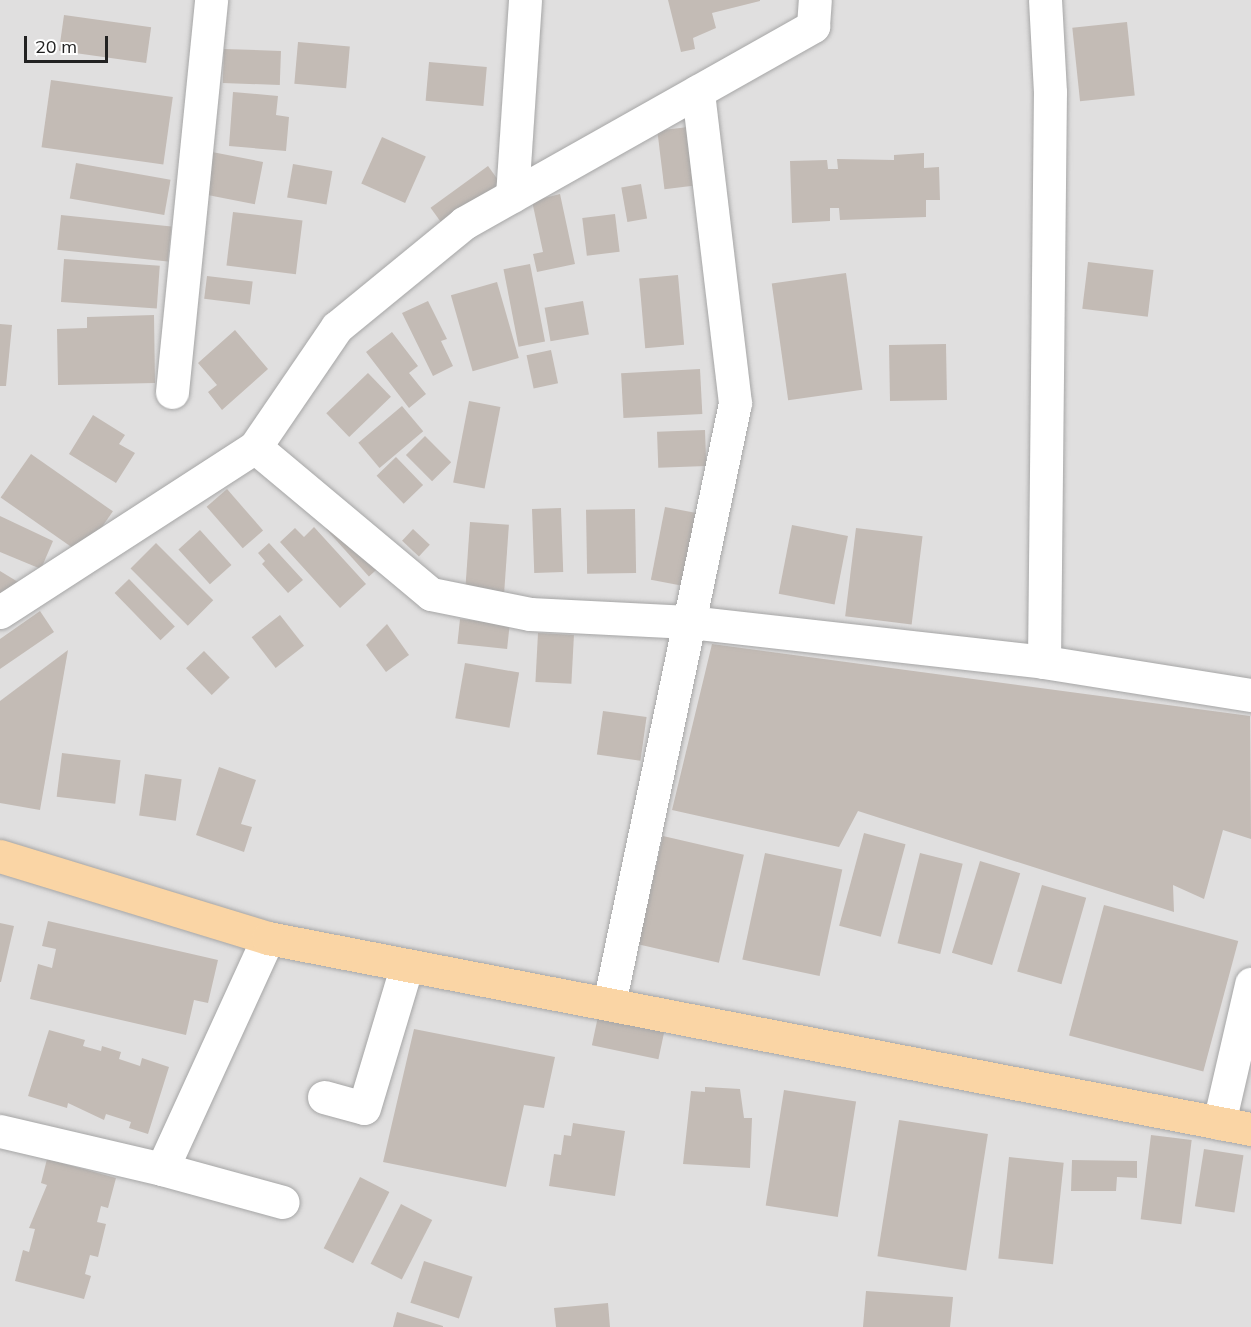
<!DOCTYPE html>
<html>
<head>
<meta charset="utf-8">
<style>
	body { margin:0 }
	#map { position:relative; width:1251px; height:1327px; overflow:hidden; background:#f2efe9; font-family:Mulish,sans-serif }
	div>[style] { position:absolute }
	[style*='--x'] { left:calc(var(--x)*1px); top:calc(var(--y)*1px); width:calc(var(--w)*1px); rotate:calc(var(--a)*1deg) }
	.residential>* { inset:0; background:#e0dfdf; transform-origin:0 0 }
	.building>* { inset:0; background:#c3bbb5; transform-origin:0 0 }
	.roads { filter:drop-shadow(0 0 2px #a6a6a6) drop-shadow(0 0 2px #a6a6a6) }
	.minor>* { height:33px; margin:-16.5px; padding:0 16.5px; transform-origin:16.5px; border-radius:16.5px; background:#fff }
	.major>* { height:33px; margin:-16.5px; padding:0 16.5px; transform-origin:16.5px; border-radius:16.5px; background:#fad5a5 }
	span { translate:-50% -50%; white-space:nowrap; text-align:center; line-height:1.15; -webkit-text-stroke:4.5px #fff; paint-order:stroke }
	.scale { position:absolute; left:24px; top:36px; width:84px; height:27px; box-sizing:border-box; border:3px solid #222; border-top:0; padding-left:8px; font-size:18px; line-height:21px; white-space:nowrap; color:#222; -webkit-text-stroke:4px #fff; paint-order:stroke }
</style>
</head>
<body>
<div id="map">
	<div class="residential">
		<i style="left:0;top:0;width:1251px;height:1327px"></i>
	</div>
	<div class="building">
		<i style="clip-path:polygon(668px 0,760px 0,760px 1px,712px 13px,716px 28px,693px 38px,695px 49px,681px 52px)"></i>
		<i style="left:64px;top:15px;width:88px;height:36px;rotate:8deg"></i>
		<i style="left:1127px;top:22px;width:74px;height:55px;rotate:84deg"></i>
		<i style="left:298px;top:42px;width:52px;height:42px;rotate:5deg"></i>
		<i style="left:224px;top:49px;width:57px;height:34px;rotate:2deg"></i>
		<i style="left:429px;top:62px;width:58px;height:39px;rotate:5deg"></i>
		<i style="left:51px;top:80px;width:123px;height:68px;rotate:8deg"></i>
		<i style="clip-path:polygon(233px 92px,278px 96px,276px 115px,289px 117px,286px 151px,229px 146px)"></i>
		<i style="left:696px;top:126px;width:59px;height:39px;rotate:83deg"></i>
		<i style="left:382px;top:137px;width:48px;height:51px;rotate:24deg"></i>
		<i style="left:212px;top:152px;width:52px;height:43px;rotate:11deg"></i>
		<i style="clip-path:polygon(924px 153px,924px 168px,939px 167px,940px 200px,926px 200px,926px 217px,840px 220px,839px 208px,830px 208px,830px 221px,792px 223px,790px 161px,827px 160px,828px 169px,838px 169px,837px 159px,894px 160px,894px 155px)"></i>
		<i style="left:76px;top:163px;width:96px;height:36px;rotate:10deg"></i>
		<i style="left:293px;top:164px;width:40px;height:34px;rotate:10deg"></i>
		<i style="left:488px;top:166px;width:24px;height:71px;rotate:54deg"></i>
		<i style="left:641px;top:184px;width:35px;height:20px;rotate:80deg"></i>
		<i style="clip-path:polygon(560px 194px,575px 264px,537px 272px,533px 254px,543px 252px,532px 201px)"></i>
		<i style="left:233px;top:212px;width:70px;height:54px;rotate:7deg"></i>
		<i style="left:615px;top:214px;width:38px;height:33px;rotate:83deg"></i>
		<i style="left:61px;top:215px;width:111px;height:35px;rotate:6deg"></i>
		<i style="left:64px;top:259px;width:96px;height:43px;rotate:4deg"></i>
		<i style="left:1088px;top:262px;width:66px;height:47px;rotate:7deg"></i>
		<i style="left:530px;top:264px;width:79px;height:27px;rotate:79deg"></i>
		<i style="left:846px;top:273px;width:118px;height:75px;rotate:82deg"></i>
		<i style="left:678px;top:275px;width:70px;height:39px;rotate:85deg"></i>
		<i style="left:207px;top:276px;width:46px;height:23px;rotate:7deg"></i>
		<i style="left:497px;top:282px;width:79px;height:48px;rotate:74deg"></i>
		<i style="clip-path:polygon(428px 301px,447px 339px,441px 341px,453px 366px,433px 376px,402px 313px)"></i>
		<i style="left:583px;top:301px;width:34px;height:39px;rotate:80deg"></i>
		<i style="clip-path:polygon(154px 315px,155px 383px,58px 385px,57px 329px,87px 328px,87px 317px)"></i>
		<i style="clip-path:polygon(0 324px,12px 325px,6px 386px,0 386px)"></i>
		<i style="clip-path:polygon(235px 330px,268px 369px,222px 410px,208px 392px,217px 385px,198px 363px)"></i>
		<i style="clip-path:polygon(392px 332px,418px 366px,409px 373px,426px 394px,409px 408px,366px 352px)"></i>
		<i style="left:946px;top:344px;width:56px;height:57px;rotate:89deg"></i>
		<i style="left:551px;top:350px;width:34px;height:25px;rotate:78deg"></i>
		<i style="left:700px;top:369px;width:45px;height:79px;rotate:87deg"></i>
		<i style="left:368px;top:373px;width:33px;height:58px;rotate:46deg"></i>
		<i style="left:469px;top:401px;width:32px;height:83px;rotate:11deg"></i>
		<i style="left:402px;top:406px;width:33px;height:57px;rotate:50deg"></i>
		<i style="clip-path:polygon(93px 415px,125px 435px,119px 444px,135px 453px,116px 483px,69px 454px)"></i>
		<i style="left:705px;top:430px;width:36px;height:48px;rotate:88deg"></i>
		<i style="left:425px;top:436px;width:37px;height:27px;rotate:45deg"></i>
		<i style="left:31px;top:454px;width:100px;height:53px;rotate:35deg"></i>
		<i style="left:396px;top:457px;width:39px;height:27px;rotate:46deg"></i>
		<i style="left:227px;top:489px;width:55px;height:27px;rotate:49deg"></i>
		<i style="left:665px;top:507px;width:36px;height:74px;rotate:11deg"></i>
		<i style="left:561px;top:508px;width:64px;height:29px;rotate:88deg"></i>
		<i style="left:635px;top:509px;width:64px;height:49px;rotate:89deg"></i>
		<i style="clip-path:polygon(0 516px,53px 541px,41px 569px,0 552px)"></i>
		<i style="left:335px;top:521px;width:64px;height:12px;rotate:48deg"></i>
		<i style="left:470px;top:522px;width:39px;height:68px;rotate:4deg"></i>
		<i style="left:792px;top:525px;width:57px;height:70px;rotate:11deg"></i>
		<i style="clip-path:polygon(314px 527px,366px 584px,340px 608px,280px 542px,295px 528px,304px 537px)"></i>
		<i style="left:856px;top:528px;width:67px;height:89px;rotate:7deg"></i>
		<i style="left:413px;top:529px;width:23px;height:16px;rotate:43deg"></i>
		<i style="left:200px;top:530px;width:47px;height:29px;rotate:48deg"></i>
		<i style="left:156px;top:543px;width:81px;height:36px;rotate:45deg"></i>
		<i style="clip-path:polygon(269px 543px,303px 580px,288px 593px,262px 564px,265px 561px,258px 553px)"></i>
		<i style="clip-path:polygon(0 571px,28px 588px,0 604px)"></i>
		<i style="left:129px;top:579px;width:66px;height:20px;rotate:46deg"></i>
		<i style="clip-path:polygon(40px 611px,54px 632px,0 669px,0 639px)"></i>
		<i style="left:280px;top:615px;width:39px;height:36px;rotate:52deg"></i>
		<i style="left:460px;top:619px;width:50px;height:25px;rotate:6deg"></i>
		<i style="clip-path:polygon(387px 624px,409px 655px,386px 672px,366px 645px)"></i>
		<i style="left:538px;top:633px;width:36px;height:49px;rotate:3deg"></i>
		<i style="clip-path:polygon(712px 644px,1250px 716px,1251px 839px,1223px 830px,1204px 899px,1173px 885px,1174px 912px,858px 811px,839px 847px,672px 810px)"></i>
		<i style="clip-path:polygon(68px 650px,40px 810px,0 803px,0 701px)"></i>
		<i style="left:204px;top:651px;width:37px;height:25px;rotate:46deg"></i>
		<i style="left:465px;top:663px;width:55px;height:56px;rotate:10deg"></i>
		<i style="left:603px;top:711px;width:44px;height:44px;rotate:8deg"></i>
		<i style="left:62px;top:753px;width:59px;height:44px;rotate:7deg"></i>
		<i style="clip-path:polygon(219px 767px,256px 780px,241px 824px,252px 827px,244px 852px,196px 835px)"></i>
		<i style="left:145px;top:774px;width:37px;height:42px;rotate:8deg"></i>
		<i style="left:864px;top:833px;width:43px;height:96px;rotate:15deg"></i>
		<i style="left:663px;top:836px;width:83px;height:111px;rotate:13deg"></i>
		<i style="left:765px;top:853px;width:79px;height:109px;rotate:12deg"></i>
		<i style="left:920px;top:853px;width:44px;height:93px;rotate:14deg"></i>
		<i style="left:980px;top:861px;width:42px;height:96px;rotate:17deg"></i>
		<i style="left:1042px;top:885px;width:46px;height:90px;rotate:16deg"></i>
		<i style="left:1104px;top:905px;width:139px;height:135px;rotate:15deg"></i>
		<i style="clip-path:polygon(48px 921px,218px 960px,208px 1003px,194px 1000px,186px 1035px,30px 999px,38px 964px,52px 968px,56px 949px,42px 946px)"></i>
		<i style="clip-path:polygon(0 923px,14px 926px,1px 982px,0 982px)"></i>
		<i style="left:600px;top:1007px;width:68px;height:39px;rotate:12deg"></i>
		<i style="clip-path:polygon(414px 1029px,555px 1057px,544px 1108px,524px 1105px,506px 1187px,383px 1162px)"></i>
		<i style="clip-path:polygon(49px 1030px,85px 1040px,83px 1046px,101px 1051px,102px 1046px,121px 1052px,119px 1059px,140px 1066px,142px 1058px,169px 1067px,148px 1134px,129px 1128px,131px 1122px,106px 1114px,104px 1120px,68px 1103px,67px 1108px,28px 1096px)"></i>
		<i style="clip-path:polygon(705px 1087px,740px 1089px,744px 1118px,752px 1118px,750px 1168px,683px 1164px,691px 1091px,705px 1092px)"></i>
		<i style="left:784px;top:1090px;width:73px;height:117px;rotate:9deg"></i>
		<i style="left:899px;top:1120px;width:90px;height:138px;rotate:9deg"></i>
		<i style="clip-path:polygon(573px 1123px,625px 1131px,615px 1196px,549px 1186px,554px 1154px,561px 1155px,564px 1135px,571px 1136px)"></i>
		<i style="left:1151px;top:1135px;width:41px;height:85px;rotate:7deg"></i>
		<i style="left:1204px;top:1149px;width:40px;height:58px;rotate:9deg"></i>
		<i style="left:1009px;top:1157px;width:55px;height:102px;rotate:6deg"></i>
		<i style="clip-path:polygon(47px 1159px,116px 1178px,108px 1208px,101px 1206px,97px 1222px,106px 1224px,98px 1257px,90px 1255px,85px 1274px,91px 1276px,84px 1299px,15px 1281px,23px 1250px,29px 1252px,35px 1229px,29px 1228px,47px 1185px,41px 1183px)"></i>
		<i style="clip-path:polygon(1072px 1160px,1137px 1161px,1137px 1178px,1117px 1177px,1116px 1191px,1071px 1191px)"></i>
		<i style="left:360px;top:1177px;width:33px;height:80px;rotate:27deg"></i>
		<i style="left:401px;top:1204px;width:35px;height:67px;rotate:27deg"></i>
		<i style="left:424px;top:1261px;width:51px;height:44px;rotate:18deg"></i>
		<i style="clip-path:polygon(866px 1291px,953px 1297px,950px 1327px,863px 1327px)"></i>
		<i style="clip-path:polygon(608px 1303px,610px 1327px,556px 1327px,554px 1308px)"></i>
		<i style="clip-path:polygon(397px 1312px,443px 1326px,443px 1327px,393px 1327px)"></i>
	</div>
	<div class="roads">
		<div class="minor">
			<i style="--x:512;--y:196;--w:196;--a:-86.2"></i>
			<i style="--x:172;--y:392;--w:394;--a:-84.3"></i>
			<i style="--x:255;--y:447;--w:229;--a:39.9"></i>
			<i style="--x:431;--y:594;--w:101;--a:11.4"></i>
			<i style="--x:530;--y:614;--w:159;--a:2.9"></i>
			<i style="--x:689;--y:622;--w:357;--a:6.4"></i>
			<i style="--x:1044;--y:662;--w:210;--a:9.1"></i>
			<i style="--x:0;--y:612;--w:304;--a:-32.9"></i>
			<i style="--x:255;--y:447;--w:145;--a:-55.7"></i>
			<i style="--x:337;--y:327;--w:164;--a:-39.3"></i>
			<i style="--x:464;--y:223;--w:401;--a:-29.4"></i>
			<i style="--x:813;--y:26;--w:26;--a:-86"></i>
			<i style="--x:1044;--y:662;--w:570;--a:-89.4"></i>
			<i style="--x:1050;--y:92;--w:92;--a:-93.1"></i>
			<i style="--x:609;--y:1004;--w:614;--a:-78.16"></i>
			<i style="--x:735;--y:403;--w:314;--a:-96.8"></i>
			<i style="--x:324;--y:1097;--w:41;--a:15.4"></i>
			<i style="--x:364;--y:1108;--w:149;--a:-73.3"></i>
			<i style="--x:1219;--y:1123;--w:143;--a:-77"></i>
			<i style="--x:0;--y:1131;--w:166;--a:13.2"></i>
			<i style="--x:162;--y:1169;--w:254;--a:-65.4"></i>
			<i style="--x:162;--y:1169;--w:125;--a:15.3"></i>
		</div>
		<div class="major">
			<i style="--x:0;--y:856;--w:280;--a:17"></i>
			<i style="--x:268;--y:938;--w:1001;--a:11"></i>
		</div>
	</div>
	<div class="scale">20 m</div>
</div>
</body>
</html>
